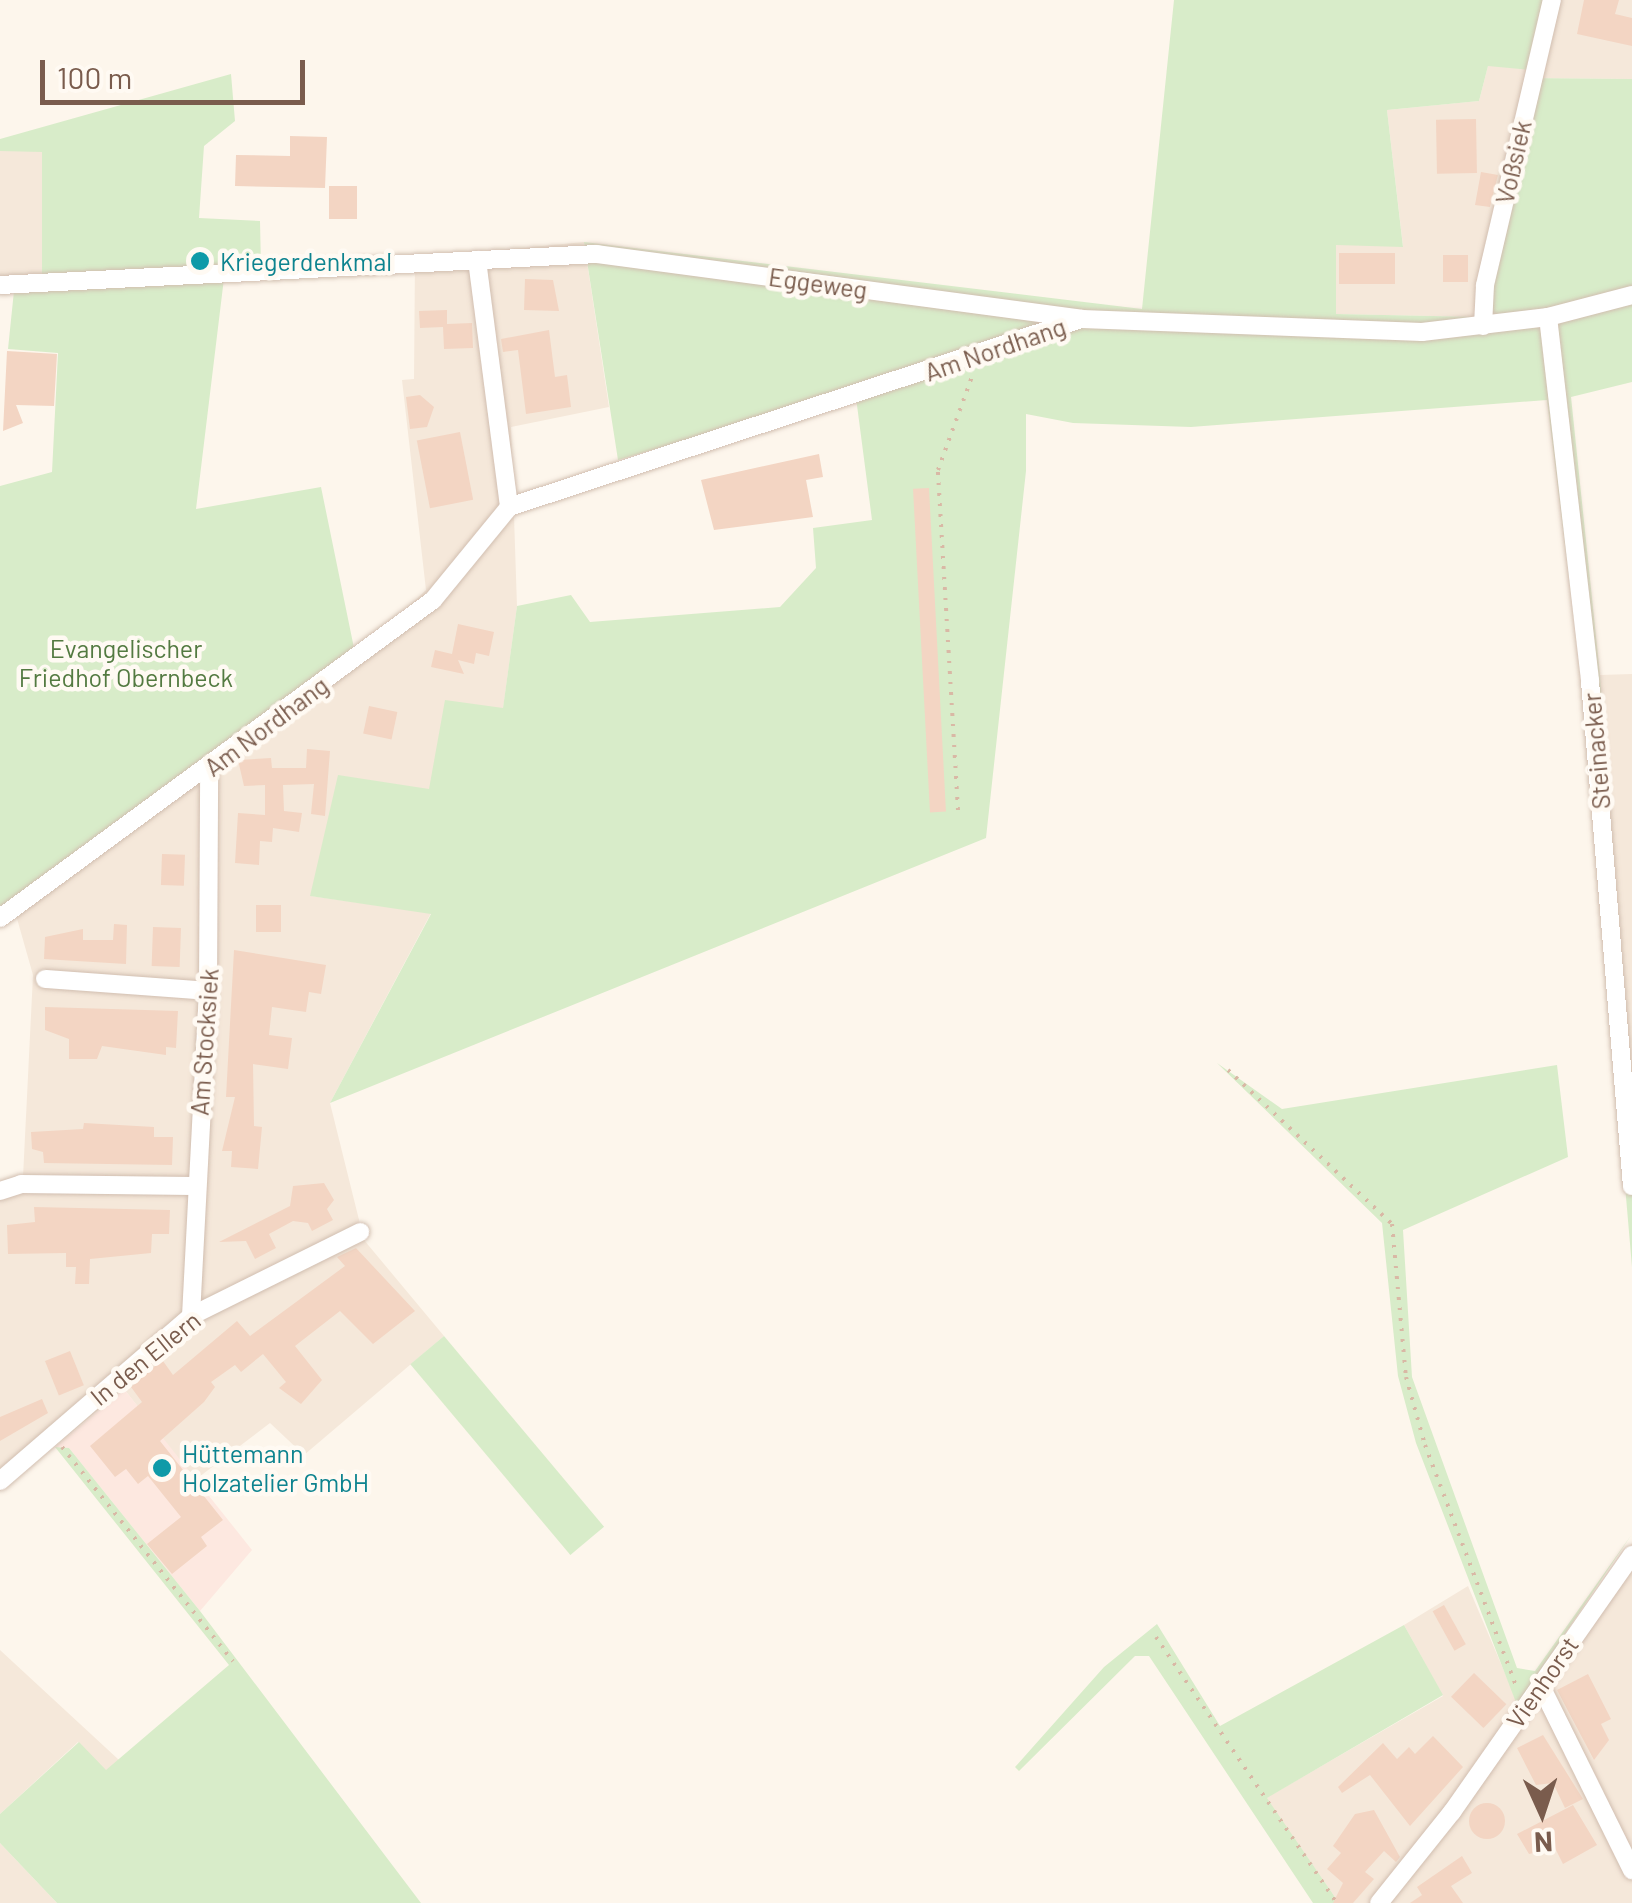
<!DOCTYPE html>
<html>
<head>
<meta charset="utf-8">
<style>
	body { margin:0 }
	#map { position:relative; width:1632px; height:1903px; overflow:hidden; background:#fdf6ec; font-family:Barlow,sans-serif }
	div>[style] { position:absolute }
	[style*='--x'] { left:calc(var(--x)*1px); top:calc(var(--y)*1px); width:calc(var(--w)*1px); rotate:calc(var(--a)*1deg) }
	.residential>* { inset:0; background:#f5e8da; transform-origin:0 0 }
	.commercial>* { inset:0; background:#fde8e0 }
	.green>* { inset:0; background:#d8ecc9; transform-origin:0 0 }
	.building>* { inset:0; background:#f3d5c3; transform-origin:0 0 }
	.round { border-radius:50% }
	.path>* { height:4px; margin-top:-2px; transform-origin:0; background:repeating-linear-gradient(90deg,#d9b8a5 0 2.5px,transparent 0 10.5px) }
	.roads { filter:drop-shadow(0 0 2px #d1beb0) drop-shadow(0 0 2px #d1beb0) }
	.minor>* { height:18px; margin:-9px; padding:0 9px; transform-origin:9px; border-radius:9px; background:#fff }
	.dots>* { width:28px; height:28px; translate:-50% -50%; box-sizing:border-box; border:5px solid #fffaf3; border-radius:50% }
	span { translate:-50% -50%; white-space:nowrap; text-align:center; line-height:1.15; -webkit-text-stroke:9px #fffaf3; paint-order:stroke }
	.street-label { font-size:25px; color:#7a5c4d }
	.culture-label { font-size:25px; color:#0d838f }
	.left { translate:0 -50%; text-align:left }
	.park-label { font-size:25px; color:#537a41 }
	.north { position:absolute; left:1492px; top:1763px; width:100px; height:100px; -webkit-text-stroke:8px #fffaf3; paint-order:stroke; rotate:177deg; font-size:28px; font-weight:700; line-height:40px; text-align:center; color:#7a5c4d }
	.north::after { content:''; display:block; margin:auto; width:35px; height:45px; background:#7a5c4d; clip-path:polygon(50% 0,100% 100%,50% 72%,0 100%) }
	.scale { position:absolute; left:40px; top:60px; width:265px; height:45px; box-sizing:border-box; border:5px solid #7a5c4d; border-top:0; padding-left:12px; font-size:30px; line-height:35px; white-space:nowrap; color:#7a5c4d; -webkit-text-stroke:8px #fffaf3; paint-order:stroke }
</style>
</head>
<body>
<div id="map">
	<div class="residential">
		<i style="clip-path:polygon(1546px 0,1632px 0,1632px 79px,1527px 78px,1481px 317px,1336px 314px,1336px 244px,1403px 246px,1387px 110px,1479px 101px,1488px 66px)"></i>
		<i style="left:0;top:151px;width:42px;height:130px"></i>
		<i style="clip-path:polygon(584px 242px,609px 407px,511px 427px,517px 606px,503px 709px,430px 789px,311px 896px,431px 913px,330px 1103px,364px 1240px,444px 1336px,304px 1455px,270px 1423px,195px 1480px,124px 1389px,0 1491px,0 1184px,23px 1177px,33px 975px,12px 901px,358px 654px,426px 590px,402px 380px,414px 379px,415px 258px)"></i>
		<i style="clip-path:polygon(1632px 674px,1632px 1124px,1600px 675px)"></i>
		<i style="clip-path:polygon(1632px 1543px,1632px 1903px,1339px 1903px,1266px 1798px,1443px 1696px,1404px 1625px,1468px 1586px,1518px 1704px)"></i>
		<i style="clip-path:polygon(0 1650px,119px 1760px,106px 1771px,78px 1742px,0 1814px)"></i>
		<i style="clip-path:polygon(0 1843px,57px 1903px,0 1903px)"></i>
	</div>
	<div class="commercial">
		<i style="clip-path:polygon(124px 1389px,252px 1550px,200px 1611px,69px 1448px,55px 1447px)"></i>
	</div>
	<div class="green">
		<i style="clip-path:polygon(1174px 0,1546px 0,1530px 70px,1488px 66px,1479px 101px,1387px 110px,1403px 247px,1336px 245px,1336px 314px,1480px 317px,1527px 78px,1632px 79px,1632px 382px,1571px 397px,1600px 675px,1632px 1124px,1632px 1267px,1582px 683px,1547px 400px,1191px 427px,1073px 423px,1026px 414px,1026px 471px,986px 838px,330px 1103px,431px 914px,310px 896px,338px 775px,429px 789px,445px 700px,503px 708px,517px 606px,571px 595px,590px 622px,780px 607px,816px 568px,813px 528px,872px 520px,855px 390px,618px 460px,584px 242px,1142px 309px)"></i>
		<i style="clip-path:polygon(231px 74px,235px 121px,204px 146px,199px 218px,260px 221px,261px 267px,225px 270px,196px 509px,321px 487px,354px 648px,0 909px,0 486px,52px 472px,58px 353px,8px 349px,15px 281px,42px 279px,42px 152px,0 151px,0 139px)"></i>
		<i style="clip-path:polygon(1217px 1063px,1282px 1109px,1557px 1065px,1568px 1157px,1403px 1230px,1412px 1377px,1517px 1668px,1535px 1671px,1632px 1534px,1517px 1705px,1416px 1443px,1398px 1376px,1382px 1223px)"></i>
		<i style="left:444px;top:1336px;width:249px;height:44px;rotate:50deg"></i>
		<i style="clip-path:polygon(55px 1447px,69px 1448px,200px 1611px,421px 1903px,57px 1903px,0 1843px,0 1814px,79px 1742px,106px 1770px,229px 1665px)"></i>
		<i style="clip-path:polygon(1157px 1624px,1220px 1726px,1404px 1625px,1443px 1695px,1267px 1798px,1339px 1903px,1313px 1903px,1149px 1656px,1135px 1656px,1019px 1771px,1015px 1767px,1104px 1667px)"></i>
	</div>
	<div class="building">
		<i style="clip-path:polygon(1584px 0,1619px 0,1615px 14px,1632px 18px,1632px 46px,1577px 34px)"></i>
		<i style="left:1476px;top:119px;width:54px;height:40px;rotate:89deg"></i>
		<i style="clip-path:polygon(290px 136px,327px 137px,325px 188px,235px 186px,236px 155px,290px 156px)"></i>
		<i style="clip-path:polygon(1481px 172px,1498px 175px,1490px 207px,1475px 205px)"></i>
		<i style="left:329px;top:186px;width:28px;height:33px"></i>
		<i style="left:1339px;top:253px;width:56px;height:31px"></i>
		<i style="left:1443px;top:255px;width:25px;height:27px"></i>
		<i style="clip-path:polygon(525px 279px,553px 280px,559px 311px,524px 310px)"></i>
		<i style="clip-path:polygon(447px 310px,447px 324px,472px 323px,473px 348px,444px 349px,443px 327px,420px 328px,419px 311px)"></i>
		<i style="clip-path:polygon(549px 330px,555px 377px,567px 375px,571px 407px,526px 414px,518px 350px,503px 352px,501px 339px)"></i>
		<i style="clip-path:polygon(7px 351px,57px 354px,54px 406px,16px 405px,23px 423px,3px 431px)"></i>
		<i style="clip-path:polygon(420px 395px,434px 407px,427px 427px,410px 429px,406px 397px)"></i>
		<i style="left:460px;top:432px;width:69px;height:44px;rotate:79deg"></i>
		<i style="clip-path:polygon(819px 454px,823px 477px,806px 480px,813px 517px,714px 530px,701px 480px)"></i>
		<i style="left:929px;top:488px;width:324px;height:16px;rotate:87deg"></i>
		<i style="clip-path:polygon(458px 624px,494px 632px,489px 656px,476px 653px,474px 664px,458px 660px,464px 674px,431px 667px,435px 650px,452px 654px)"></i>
		<i style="left:369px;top:706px;width:29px;height:28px;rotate:12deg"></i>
		<i style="clip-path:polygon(307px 749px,330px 751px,325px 816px,311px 814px,314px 784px,283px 785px,284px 811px,302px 813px,299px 832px,273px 828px,272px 842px,260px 841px,259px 865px,235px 863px,238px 813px,265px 815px,265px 785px,244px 786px,238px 760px,271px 758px,272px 768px,306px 768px)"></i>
		<i style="left:162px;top:854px;width:23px;height:31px;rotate:2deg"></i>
		<i style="left:256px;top:905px;width:25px;height:27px"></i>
		<i style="clip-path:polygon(114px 924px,127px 925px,126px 964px,44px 959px,45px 937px,83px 929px,83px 940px,113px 940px)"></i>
		<i style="left:153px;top:927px;width:28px;height:39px;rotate:2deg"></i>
		<i style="clip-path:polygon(234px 950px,326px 965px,321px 994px,309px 992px,306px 1012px,272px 1007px,269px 1035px,292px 1038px,288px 1069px,253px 1064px,254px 1126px,262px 1127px,258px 1169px,231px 1167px,232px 1151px,222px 1151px,235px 1097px,226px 1097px)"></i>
		<i style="clip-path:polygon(45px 1007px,178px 1011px,176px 1048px,166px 1047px,166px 1055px,102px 1046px,97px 1059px,69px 1059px,69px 1039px,45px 1030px)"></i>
		<i style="clip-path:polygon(84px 1123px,154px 1127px,154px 1137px,173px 1137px,172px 1165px,44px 1163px,43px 1152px,32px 1149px,31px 1132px,83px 1129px)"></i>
		<i style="clip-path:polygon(324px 1183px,334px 1200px,327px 1209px,333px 1220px,312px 1231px,308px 1223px,293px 1221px,269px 1234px,276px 1248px,255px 1259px,246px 1241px,219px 1242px,290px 1206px,293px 1186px)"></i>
		<i style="clip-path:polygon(34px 1207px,170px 1210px,169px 1234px,152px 1234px,151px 1253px,90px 1259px,89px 1284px,75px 1284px,76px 1267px,66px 1267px,66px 1253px,8px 1254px,7px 1225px,35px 1222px)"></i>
		<i style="clip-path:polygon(356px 1248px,415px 1311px,373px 1344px,340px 1311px,295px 1346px,322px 1380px,301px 1404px,279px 1388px,286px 1382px,263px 1354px,241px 1372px,235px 1365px,211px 1382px,215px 1387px,204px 1402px,160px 1441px,223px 1520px,201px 1537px,207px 1546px,172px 1574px,147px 1544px,181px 1517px,148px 1476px,138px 1484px,126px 1469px,115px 1477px,90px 1446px,142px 1402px,131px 1387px,155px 1366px,163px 1361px,173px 1375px,237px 1321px,250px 1336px,345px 1266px,337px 1257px)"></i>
		<i style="left:70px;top:1351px;width:37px;height:27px;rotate:68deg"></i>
		<i style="clip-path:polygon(42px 1399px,48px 1413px,0 1441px,0 1417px)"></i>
		<i style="left:1444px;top:1605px;width:45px;height:13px;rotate:61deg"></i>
		<i style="left:1474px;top:1673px;width:45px;height:33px;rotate:44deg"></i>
		<i style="clip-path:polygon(1588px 1674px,1611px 1719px,1601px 1724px,1609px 1740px,1594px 1760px,1557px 1690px)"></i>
		<i style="clip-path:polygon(1543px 1735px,1583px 1799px,1565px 1808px,1553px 1783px,1536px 1785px,1517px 1748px)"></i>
		<i style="clip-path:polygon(1433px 1736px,1463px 1767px,1410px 1826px,1370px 1775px,1342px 1793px,1338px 1787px,1383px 1743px,1397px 1759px,1409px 1747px,1415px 1754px)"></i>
		<i class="round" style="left:1469px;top:1803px;width:36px;height:36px"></i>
		<i style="clip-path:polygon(1573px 1805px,1597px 1845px,1563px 1864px,1555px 1848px,1529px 1854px,1517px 1834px)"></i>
		<i style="clip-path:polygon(1374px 1810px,1400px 1857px,1396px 1862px,1384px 1851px,1365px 1872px,1374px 1879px,1353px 1903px,1333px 1903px,1343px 1883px,1327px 1869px,1341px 1853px,1333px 1846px,1355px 1814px)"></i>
		<i style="clip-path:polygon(1462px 1856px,1472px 1873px,1451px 1886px,1463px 1903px,1410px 1903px,1422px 1895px,1417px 1887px)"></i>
	</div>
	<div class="path">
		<i style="--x:958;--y:810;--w:341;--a:-93.4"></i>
		<i style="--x:938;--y:470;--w:102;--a:-70"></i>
		<i style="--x:1228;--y:1070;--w:225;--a:43.2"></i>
		<i style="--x:1392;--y:1224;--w:154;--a:84.8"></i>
		<i style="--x:1406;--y:1377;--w:71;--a:74.4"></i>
		<i style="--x:1425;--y:1445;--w:261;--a:69.3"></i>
		<i style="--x:62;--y:1447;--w:274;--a:51.4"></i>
		<i style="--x:1156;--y:1637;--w:322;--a:55.8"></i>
	</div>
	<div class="roads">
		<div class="minor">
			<i style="--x:477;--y:260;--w:249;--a:82.6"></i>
			<i style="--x:0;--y:285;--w:598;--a:-2.97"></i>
			<i style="--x:597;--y:254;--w:489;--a:7.6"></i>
			<i style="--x:1082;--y:319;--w:340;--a:2.2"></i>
			<i style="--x:1422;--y:332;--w:127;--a:-6.8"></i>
			<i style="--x:1548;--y:317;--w:87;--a:-14.7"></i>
			<i style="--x:1548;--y:317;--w:366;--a:83.4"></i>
			<i style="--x:1590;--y:681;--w:507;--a:85.25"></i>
			<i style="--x:1483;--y:326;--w:41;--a:-87.2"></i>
			<i style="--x:1485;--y:285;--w:293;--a:-76.8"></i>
			<i style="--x:0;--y:918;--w:537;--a:-36.29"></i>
			<i style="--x:433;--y:600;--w:120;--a:-50.7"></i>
			<i style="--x:509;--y:507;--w:602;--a:-18.19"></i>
			<i style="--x:45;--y:979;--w:163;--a:4.2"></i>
			<i style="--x:0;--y:1191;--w:22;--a:-18"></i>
			<i style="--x:21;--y:1184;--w:172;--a:0.7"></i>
			<i style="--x:191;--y:1316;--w:325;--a:-87"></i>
			<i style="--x:208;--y:991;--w:222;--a:-89.7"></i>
			<i style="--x:0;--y:1481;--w:252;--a:-40.8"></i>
			<i style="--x:191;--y:1316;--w:189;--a:-26.4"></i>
			<i style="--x:1540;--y:1684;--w:208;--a:63.7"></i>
			<i style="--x:1379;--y:1903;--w:117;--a:-51.3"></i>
			<i style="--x:1452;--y:1812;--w:314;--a:-55"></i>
		</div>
	</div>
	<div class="dots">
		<i style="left:200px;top:261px;background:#0f9aa8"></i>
		<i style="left:162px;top:1468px;background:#0f9aa8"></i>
	</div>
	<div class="street-label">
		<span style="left:1513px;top:162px;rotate:-77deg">Voßsiek</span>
		<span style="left:818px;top:283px;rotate:8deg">Eggeweg</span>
		<span style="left:995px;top:349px;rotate:-19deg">Am Nordhang</span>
		<span style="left:266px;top:726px;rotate:-37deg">Am Nordhang</span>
		<span style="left:1596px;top:751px;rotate:-95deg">Steinacker</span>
		<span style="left:204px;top:1042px;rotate:-86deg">Am Stocksiek</span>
		<span style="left:145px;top:1358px;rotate:-39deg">In den Ellern</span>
		<span style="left:1542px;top:1682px;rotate:-55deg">Vienhorst</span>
	</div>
	<div class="culture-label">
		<span class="left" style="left:220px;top:261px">Kriegerdenkmal</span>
		<span class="left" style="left:182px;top:1468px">Hüttemann<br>Holzatelier GmbH</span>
	</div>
	<div class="park-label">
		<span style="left:126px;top:663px">Evangelischer<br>Friedhof Obernbeck</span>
	</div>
	<div class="north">N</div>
	<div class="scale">100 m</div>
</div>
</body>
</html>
